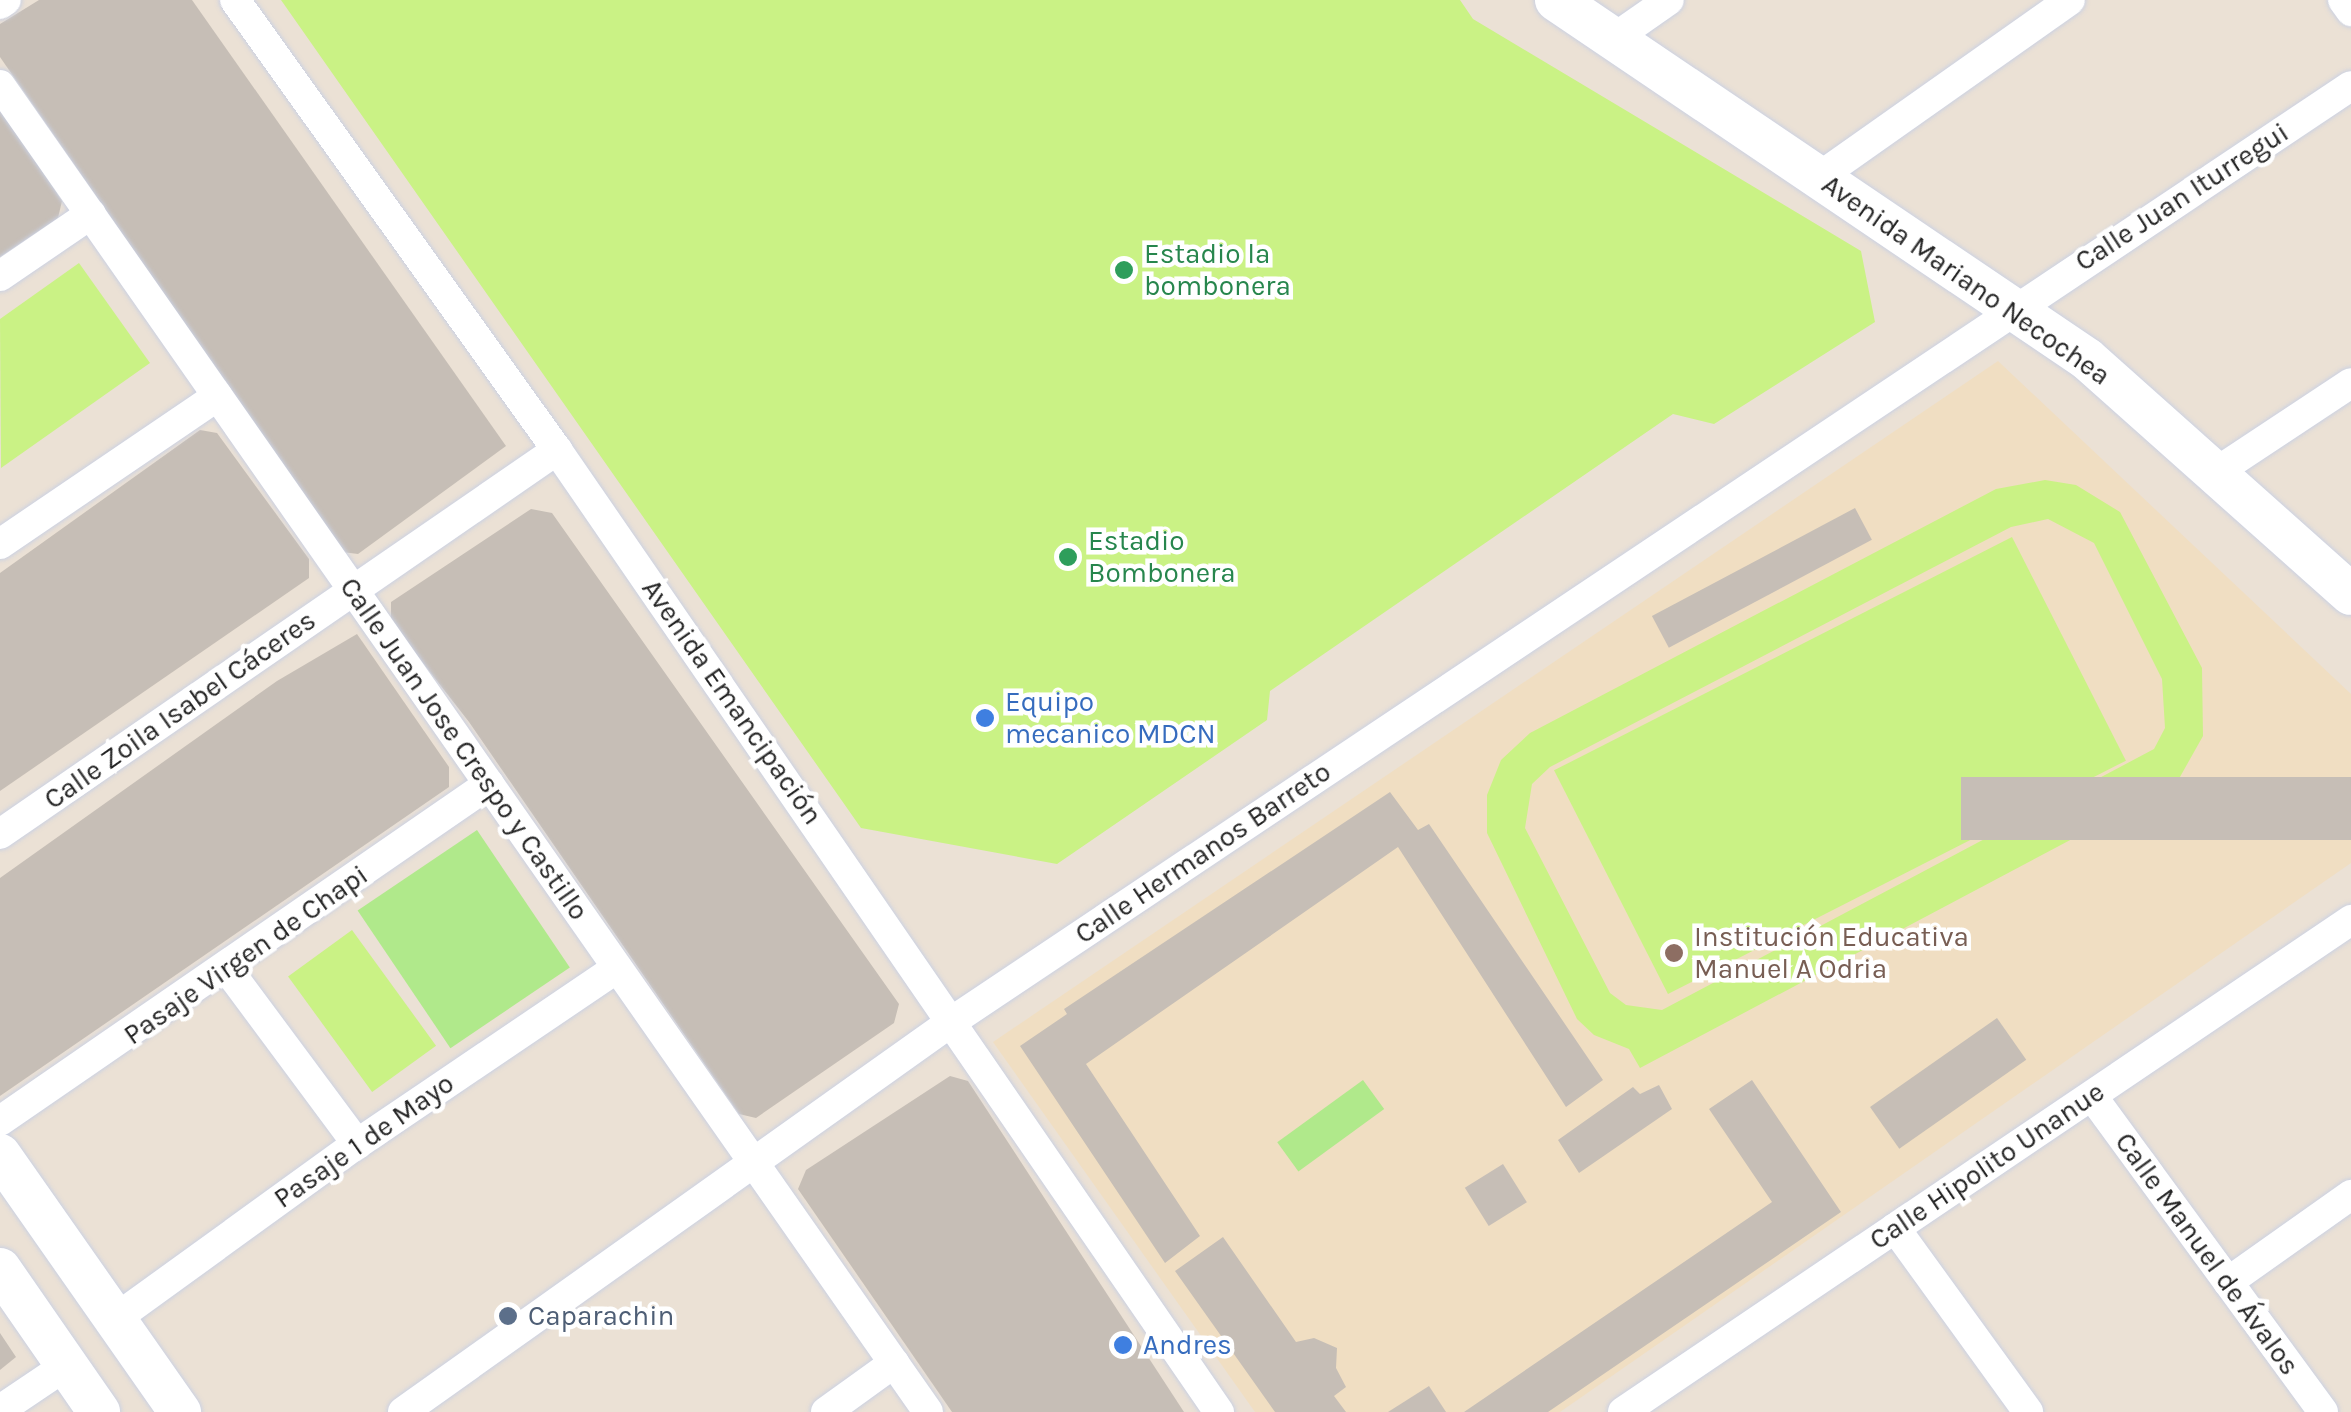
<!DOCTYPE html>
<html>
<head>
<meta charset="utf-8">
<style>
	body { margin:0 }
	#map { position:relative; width:2351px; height:1412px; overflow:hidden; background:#ebe1d5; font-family:Karla,sans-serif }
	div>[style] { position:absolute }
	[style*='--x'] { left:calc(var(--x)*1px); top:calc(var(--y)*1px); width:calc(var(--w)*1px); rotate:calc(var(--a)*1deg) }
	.education>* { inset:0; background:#f0dec2 }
	.green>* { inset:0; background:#b0e98b; transform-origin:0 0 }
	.pitch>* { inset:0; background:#caf285; transform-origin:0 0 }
	.building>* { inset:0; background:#c6beb6; transform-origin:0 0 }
	.roads { filter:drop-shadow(0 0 2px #cbd1e2) drop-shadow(0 0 2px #cbd1e2) }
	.street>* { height:30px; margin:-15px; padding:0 15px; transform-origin:15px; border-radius:15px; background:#fff }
	.secondary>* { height:42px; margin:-21px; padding:0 21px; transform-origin:21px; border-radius:21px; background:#fff }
	.dots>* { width:28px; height:28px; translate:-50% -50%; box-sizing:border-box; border:5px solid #fff; border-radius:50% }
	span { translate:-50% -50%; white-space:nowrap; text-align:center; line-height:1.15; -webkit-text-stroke:9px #fff; paint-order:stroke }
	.street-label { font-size:28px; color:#262626 }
	.leisure-label { font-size:28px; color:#27864d }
	.left { translate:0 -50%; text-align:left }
	.shop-label { font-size:28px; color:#366cbe }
	.education-label { font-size:28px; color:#785e54 }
	.service-label { font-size:28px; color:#4e5e75 }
</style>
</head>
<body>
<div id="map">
	<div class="education">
		<i style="clip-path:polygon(1998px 361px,2351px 694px,2351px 863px,1560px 1412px,1255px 1412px,993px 1042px)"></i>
	</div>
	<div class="green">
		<i style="left:477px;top:830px;width:166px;height:144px;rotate:56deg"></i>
		<i style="left:1363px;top:1080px;width:36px;height:106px;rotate:54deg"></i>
	</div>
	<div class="pitch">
		<i style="clip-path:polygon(281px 0,1460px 0,1473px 19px,1861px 251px,1875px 322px,1714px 424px,1673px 414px,1270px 691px,1267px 720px,1057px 864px,861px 828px)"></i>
		<i style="clip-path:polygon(79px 263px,150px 363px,1px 468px,0 319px)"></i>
		<i style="clip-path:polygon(evenodd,2045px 480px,2076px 485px,2120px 512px,2202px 668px,2203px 736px,2176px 784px,1640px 1068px,1629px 1049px,1594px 1035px,1577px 1019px,1487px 833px,1487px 795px,1501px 760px,1530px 733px,1996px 489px,2045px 480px,2048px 519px,2094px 543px,2162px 679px,2165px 728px,2154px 749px,1662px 1010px,1626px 1005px,1610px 993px,1525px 828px,1532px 784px,1550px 767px,2011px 527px,2048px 519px)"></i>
		<i style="left:2012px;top:537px;width:251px;height:514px;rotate:63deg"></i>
		<i style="left:352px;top:930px;width:143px;height:79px;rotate:54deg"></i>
	</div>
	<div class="building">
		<i style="clip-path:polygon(39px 0,192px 0,506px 446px,358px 554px,342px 552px,0 57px,0 24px)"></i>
		<i style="clip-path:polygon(0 107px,62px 201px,58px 218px,0 257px)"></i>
		<i style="clip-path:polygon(200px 430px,217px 433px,309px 559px,309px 578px,0 791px,0 573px)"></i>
		<i style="left:1855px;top:508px;width:36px;height:230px;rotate:62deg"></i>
		<i style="clip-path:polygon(531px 509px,552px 513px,899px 1004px,894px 1023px,756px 1118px,739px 1114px,469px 722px,391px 622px,391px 602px)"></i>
		<i style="clip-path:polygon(357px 634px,449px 767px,449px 787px,0 1096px,0 878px,277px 681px)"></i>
		<i style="left:2351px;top:777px;width:63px;height:390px;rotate:90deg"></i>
		<i style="clip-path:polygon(1390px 792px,1418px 830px,1429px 824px,1603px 1080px,1566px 1107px,1398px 847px,1086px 1064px,1200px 1236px,1165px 1263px,1020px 1046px,1067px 1014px,1064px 1009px)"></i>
		<i style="left:1997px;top:1018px;width:51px;height:155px;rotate:55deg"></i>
		<i style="clip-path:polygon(950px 1076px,968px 1081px,1184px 1412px,952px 1412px,798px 1189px,806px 1170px)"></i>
		<i style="clip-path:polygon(1752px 1080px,1841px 1212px,1548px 1412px,1464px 1412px,1772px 1202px,1709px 1109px)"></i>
		<i style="clip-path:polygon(1659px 1085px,1672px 1109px,1579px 1173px,1558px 1140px,1633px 1087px,1640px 1094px)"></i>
		<i style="left:1503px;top:1164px;width:45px;height:45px;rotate:58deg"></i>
		<i style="clip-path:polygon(1223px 1237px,1296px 1342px,1314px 1338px,1337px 1348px,1336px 1368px,1346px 1387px,1334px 1396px,1346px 1412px,1275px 1412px,1175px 1271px)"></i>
		<i style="clip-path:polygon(0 1333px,16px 1357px,0 1370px)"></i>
		<i style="clip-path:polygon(1429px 1386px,1446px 1412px,1388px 1412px)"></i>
	</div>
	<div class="roads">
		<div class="street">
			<i style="--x:235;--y:0;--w:553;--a:54.41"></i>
			<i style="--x:557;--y:450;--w:1168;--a:55.47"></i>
			<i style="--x:2343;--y:0;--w:14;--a:54"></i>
			<i style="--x:0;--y:4;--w:7;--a:-34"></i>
			<i style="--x:1613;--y:39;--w:68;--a:-34.9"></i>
			<i style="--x:0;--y:85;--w:1619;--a:55.03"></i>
			<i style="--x:1819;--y:177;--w:307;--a:-35.2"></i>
			<i style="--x:0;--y:276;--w:110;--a:-34.3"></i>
			<i style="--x:2218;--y:471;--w:159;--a:-33.5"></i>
			<i style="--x:0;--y:544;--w:263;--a:-34.2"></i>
			<i style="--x:0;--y:834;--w:677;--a:-34.58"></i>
			<i style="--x:228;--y:970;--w:217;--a:53.4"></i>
			<i style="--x:2092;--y:1096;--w:391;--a:53.8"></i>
			<i style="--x:0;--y:1121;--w:594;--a:-34.57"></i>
			<i style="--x:1895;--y:1228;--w:227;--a:54.1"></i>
			<i style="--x:2228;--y:1282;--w:151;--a:-35.3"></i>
			<i style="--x:115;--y:1319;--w:299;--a:-35.9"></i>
			<i style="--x:357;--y:1144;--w:314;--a:-34.1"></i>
			<i style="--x:0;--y:1410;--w:81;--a:-33.9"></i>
			<i style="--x:403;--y:1412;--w:676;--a:-35.43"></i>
			<i style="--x:954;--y:1020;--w:1680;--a:-33.77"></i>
			<i style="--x:826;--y:1412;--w:84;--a:-35.8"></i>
			<i style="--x:1623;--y:1412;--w:879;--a:-34.05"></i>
		</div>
		<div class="secondary">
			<i style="--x:1556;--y:0;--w:641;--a:34.06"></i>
			<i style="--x:2087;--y:359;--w:353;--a:41.7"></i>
			<i style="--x:0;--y:1155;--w:314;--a:55"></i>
			<i style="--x:0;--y:1269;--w:174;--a:55.3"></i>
		</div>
	</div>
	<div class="dots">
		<i style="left:1124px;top:270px;background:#2e9e5b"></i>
		<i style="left:1068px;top:557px;background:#2e9e5b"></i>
		<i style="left:985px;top:718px;background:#3f7fe0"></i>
		<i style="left:1674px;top:953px;background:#8d6e63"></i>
		<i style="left:508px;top:1316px;background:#5c6f8a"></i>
		<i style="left:1123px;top:1345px;background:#3f7fe0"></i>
	</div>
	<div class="street-label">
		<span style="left:2182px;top:197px;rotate:-33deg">Calle Juan Iturregui</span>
		<span style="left:1966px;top:280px;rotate:35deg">Avenida Mariano Necochea</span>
		<span style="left:732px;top:702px;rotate:55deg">Avenida Emancipación</span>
		<span style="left:180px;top:710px;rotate:-35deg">Calle Zoila Isabel Cáceres</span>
		<span style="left:464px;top:749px;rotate:55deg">Calle Juan Jose Crespo y Castillo</span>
		<span style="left:1203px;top:853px;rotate:-34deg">Calle Hermanos Barreto</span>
		<span style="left:246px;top:955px;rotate:-35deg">Pasaje Virgen de Chapi</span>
		<span style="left:364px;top:1141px;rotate:-35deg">Pasaje 1 de Mayo</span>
		<span style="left:1987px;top:1166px;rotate:-34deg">Calle Hipolito Unanue</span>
		<span style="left:2207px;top:1254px;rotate:54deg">Calle Manuel de Ávalos</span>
	</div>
	<div class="leisure-label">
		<span class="left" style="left:1144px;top:270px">Estadio la<br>bombonera</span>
		<span class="left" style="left:1088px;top:557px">Estadio<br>Bombonera</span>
	</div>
	<div class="shop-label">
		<span class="left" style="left:1005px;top:718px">Equipo<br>mecanico MDCN</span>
		<span class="left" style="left:1143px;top:1345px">Andres</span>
	</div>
	<div class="education-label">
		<span class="left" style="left:1694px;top:953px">Institución Educativa<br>Manuel A Odria</span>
	</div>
	<div class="service-label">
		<span class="left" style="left:528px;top:1316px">Caparachin</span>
	</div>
</div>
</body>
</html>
